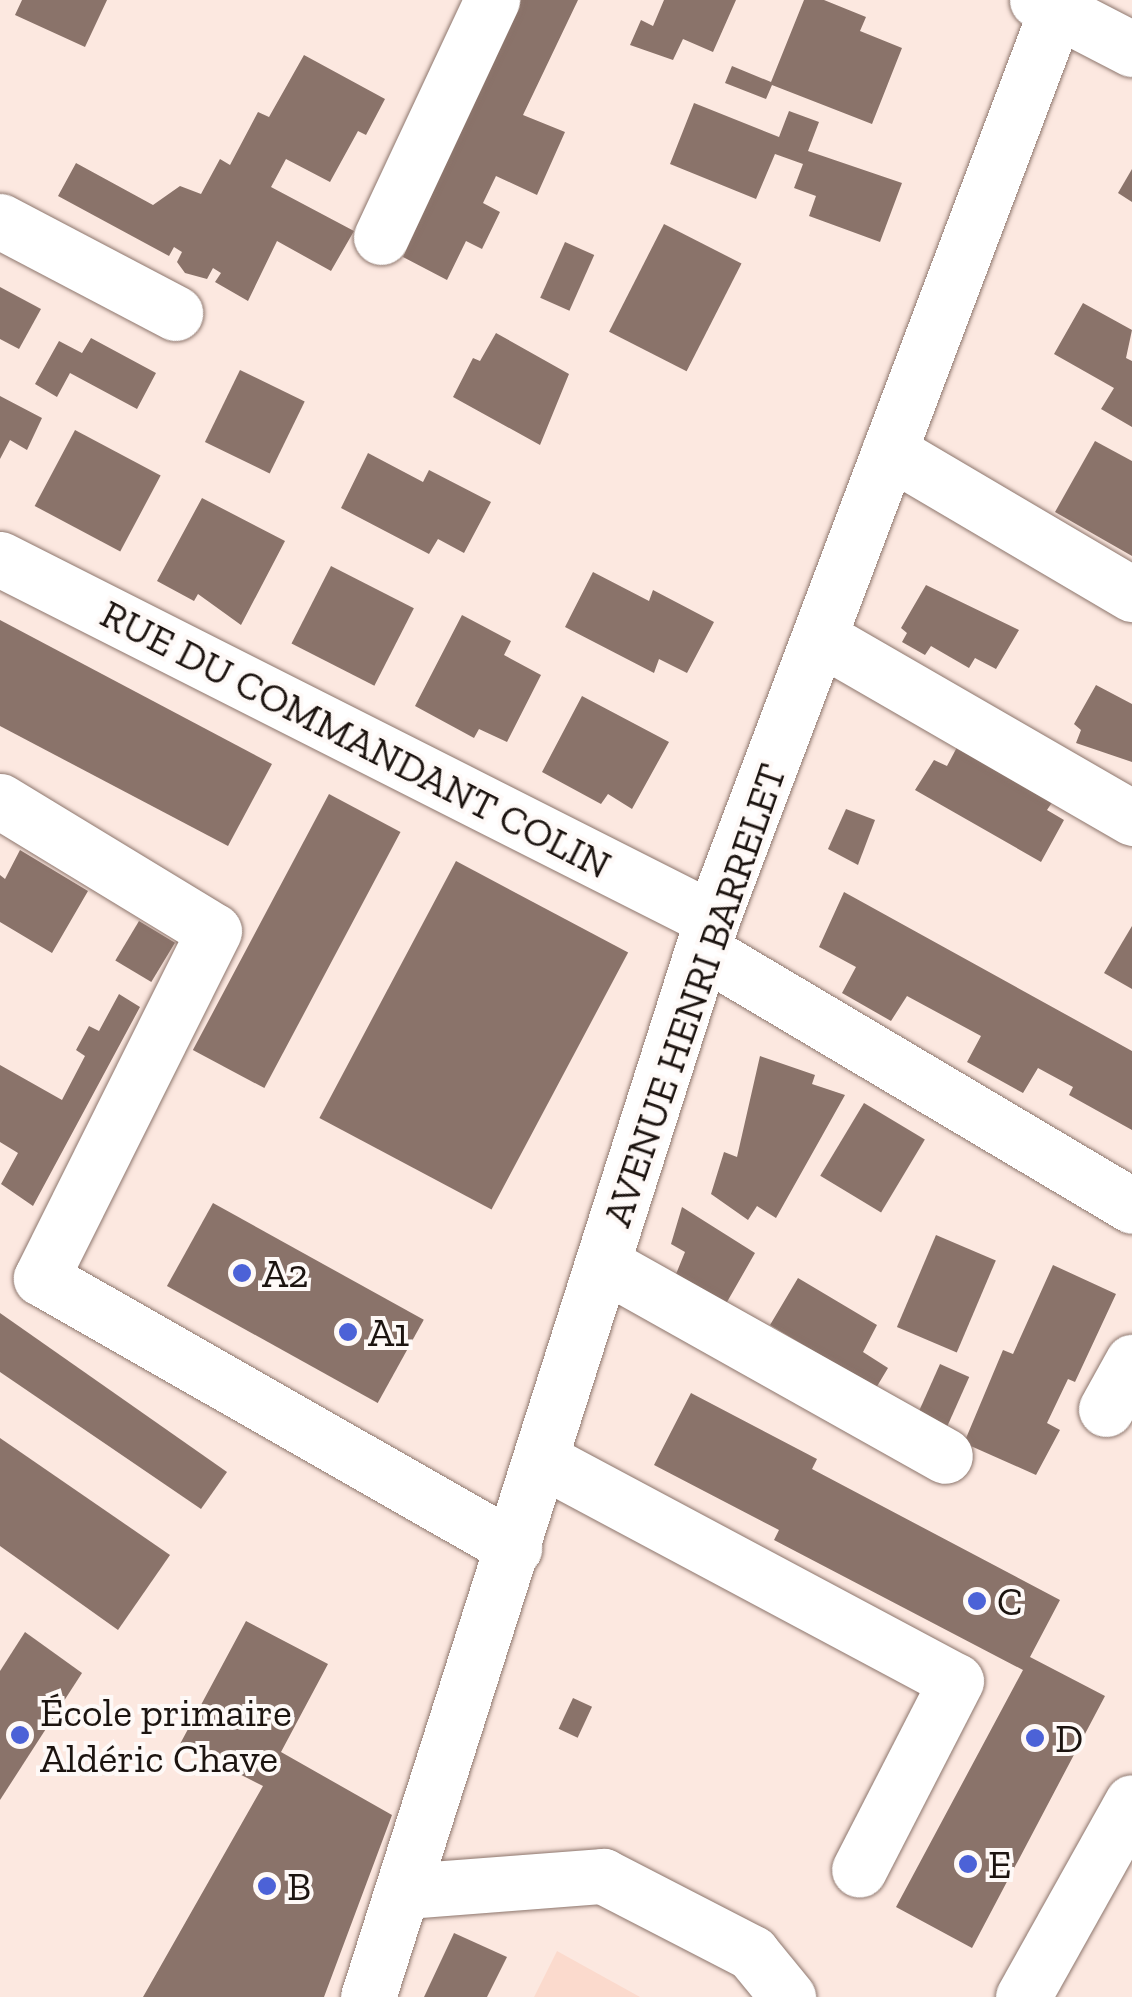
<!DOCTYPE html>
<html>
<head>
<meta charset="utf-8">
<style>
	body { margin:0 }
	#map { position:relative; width:1132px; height:1997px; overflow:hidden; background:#fce8e0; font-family:"Zilla Slab",serif }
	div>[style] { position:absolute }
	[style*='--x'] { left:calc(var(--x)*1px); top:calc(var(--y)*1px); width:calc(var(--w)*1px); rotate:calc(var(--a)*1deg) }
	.built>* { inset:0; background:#fbdacd }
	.building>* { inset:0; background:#8a736a; transform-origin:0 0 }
	.roads { filter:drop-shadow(0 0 2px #8d766d) drop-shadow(0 0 2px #8d766d) }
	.minor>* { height:55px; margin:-27.5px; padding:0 27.5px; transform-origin:27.5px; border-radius:27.5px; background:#fff }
	.dots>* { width:28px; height:28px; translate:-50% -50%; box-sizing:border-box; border:5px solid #fef9f7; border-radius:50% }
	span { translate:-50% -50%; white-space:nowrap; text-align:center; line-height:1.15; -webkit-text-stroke:8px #fef9f7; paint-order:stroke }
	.street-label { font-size:40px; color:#1c1410 }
	.poi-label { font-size:40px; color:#1c1410 }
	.left { translate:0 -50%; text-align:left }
</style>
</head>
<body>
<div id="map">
	<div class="built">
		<i style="clip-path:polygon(557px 1951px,640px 1997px,534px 1997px)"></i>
	</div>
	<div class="building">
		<i style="clip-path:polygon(22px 0,107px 0,85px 47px,15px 15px)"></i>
		<i style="clip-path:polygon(521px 0,578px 0,523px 115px,565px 132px,537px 195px,496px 176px,483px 203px,500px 212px,482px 249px,466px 241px,447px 280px,403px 257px)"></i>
		<i style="clip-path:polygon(664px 0,736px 0,713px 52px,683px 39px,673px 60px,630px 45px,641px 20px,653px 26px)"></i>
		<i style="clip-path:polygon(804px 0,824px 0,866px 17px,860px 31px,902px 48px,872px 124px,772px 85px,766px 99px,725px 83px,732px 66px,771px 82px)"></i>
		<i style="clip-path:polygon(304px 55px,385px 99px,366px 135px,358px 131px,330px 182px,286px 159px,271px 187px,354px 231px,331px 271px,277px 241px,248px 301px,215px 282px,221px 273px,213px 268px,207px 279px,185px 273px,177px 262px,182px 252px,174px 247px,169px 256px,58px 196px,76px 163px,153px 205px,180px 186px,201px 194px,220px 159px,230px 165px,258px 112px,269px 117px)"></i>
		<i style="clip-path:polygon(694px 103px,779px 137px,789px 111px,819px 122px,808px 151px,902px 183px,880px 242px,809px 216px,816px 196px,794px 188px,803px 164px,775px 154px,756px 199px,670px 164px)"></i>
		<i style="clip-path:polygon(1132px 169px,1132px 202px,1118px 193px)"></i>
		<i style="left:664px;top:224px;width:87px;height:121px;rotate:27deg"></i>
		<i style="left:565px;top:242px;width:32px;height:61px;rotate:24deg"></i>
		<i style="clip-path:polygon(0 287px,41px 309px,19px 349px,0 339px)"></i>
		<i style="clip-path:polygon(1083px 303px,1132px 330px,1126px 358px,1132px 361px,1132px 427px,1101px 409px,1114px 388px,1054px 354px)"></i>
		<i style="clip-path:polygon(496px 333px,569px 374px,540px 445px,453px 397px,473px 358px,480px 361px)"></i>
		<i style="clip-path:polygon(91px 338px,156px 373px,137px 409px,70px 373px,57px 397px,35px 384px,59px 341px,82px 353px)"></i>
		<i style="left:240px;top:370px;width:72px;height:80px;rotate:26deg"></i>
		<i style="clip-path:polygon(0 396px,42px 418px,27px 450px,10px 440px,0 459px)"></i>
		<i style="left:75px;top:430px;width:97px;height:86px;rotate:28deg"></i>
		<i style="clip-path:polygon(1095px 441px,1132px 461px,1132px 556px,1055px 512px)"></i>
		<i style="clip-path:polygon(368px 453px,423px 482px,429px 470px,491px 502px,464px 553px,438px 539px,429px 554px,341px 508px)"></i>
		<i style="clip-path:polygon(202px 498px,285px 541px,241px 625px,198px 594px,194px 601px,157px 581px)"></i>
		<i style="left:331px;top:566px;width:93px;height:87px;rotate:27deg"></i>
		<i style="clip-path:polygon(593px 572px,649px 601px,653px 590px,714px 622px,687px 673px,659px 659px,654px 673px,565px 627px)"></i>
		<i style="clip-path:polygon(926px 585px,1019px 630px,996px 669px,975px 658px,969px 668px,931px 646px,925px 655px,902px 642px,907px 633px,901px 628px)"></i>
		<i style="clip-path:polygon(462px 615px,511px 641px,504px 655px,541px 675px,507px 742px,479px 729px,474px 738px,415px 706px)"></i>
		<i style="clip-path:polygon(0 620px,272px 764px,228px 846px,0 726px)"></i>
		<i style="clip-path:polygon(1096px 685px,1132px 704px,1132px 762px,1076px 743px,1081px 730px,1074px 724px)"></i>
		<i style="clip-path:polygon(582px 696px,669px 742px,632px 809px,608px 794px,601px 804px,542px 772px)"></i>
		<i style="clip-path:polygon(963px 736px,1057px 795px,1047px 810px,1064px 820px,1041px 862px,915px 790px,934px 760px,947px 766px)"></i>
		<i style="left:329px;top:794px;width:81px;height:290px;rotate:28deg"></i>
		<i style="clip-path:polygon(846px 809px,875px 820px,858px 865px,828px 849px)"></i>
		<i style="clip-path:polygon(20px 850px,88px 891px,52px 953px,0 922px,0 875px,5px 879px)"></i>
		<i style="left:456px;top:861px;width:195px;height:291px;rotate:28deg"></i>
		<i style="clip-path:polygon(844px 892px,1132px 1051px,1132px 1130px,1069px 1095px,1073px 1087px,1038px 1068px,1023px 1093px,967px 1062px,981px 1036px,907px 996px,891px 1021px,842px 993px,856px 967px,819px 947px)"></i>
		<i style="left:139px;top:921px;width:42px;height:46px;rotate:31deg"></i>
		<i style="clip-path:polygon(1132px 926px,1132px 989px,1104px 973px)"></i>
		<i style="clip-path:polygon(119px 994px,140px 1007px,33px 1206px,1px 1184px,18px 1153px,0 1142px,0 1065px,62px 1100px,85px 1056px,76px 1050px,89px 1026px,99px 1031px)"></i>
		<i style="clip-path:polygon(760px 1056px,815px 1075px,812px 1084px,845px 1095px,776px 1218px,757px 1206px,748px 1220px,711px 1194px,724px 1152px,737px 1157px)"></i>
		<i style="left:864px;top:1103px;width:71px;height:85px;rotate:31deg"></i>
		<i style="left:213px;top:1203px;width:241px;height:95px;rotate:29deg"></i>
		<i style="clip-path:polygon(682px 1207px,755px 1253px,723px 1309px,674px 1279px,685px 1252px,671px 1244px)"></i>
		<i style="left:936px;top:1235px;width:65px;height:100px;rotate:23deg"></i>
		<i style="clip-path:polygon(1053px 1265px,1116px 1294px,1075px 1382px,1068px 1379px,1047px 1423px,1060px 1430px,1036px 1475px,964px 1443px,1003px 1350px,1013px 1354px)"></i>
		<i style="clip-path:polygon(798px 1278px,877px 1325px,863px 1352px,888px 1368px,876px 1388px,770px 1325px)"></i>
		<i style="clip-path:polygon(0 1313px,227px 1472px,201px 1509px,0 1372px)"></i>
		<i style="left:940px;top:1364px;width:32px;height:57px;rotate:24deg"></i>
		<i style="clip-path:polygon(691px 1393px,817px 1459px,812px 1469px,1060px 1600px,1030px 1657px,1105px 1696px,972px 1948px,896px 1907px,1023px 1670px,774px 1540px,779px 1530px,654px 1465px)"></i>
		<i style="clip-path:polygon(0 1438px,170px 1555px,118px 1630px,0 1546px)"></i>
		<i style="clip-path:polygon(246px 1621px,328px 1664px,281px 1752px,392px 1815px,324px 1997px,143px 1997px,263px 1786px,180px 1744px)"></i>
		<i style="clip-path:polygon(25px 1632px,82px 1673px,0 1800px,0 1671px)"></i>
		<i style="left:573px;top:1698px;width:21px;height:34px;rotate:25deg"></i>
		<i style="clip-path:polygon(454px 1933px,507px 1957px,487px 1997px,424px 1997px)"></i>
	</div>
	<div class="roads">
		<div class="minor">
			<i style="--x:1037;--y:0;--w:107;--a:27.3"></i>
			<i style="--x:0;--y:221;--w:198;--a:27.7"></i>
			<i style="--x:381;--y:237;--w:262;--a:-64.9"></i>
			<i style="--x:889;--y:451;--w:282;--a:30.5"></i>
			<i style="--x:0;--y:559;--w:798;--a:26.82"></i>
			<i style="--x:819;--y:637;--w:362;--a:30"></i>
			<i style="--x:0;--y:801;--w:250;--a:31.3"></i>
			<i style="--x:214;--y:931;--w:388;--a:116.5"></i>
			<i style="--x:41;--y:1278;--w:545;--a:29.72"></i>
			<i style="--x:703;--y:951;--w:499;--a:30.7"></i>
			<i style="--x:603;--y:1264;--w:392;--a:29.3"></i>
			<i style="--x:1106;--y:1409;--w:54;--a:-61"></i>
			<i style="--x:542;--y:1460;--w:469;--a:28.1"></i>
			<i style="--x:956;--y:1681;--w:212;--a:117.2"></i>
			<i style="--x:406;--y:1891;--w:198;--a:-4.4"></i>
			<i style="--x:603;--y:1876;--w:168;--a:27.3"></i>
			<i style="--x:752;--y:1953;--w:57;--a:50.7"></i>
			<i style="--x:368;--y:1997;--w:1132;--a:-72.3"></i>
			<i style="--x:712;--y:919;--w:983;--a:-69.26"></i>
			<i style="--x:1023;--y:1997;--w:223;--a:-60.8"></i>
		</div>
	</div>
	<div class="dots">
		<i style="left:242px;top:1273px;background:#4c62d7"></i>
		<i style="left:348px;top:1332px;background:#4c62d7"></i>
		<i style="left:977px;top:1601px;background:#4c62d7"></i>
		<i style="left:20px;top:1735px;background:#4c62d7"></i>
		<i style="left:1035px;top:1738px;background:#4c62d7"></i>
		<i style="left:968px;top:1864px;background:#4c62d7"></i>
		<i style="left:267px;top:1886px;background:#4c62d7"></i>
	</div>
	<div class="street-label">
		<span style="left:356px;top:739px;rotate:27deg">RUE DU COMMANDANT COLIN</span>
		<span style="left:694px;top:995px;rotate:-71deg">AVENUE HENRI BARRELET</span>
	</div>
	<div class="poi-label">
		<span class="left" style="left:262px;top:1273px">A2</span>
		<span class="left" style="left:368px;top:1332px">A1</span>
		<span class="left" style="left:997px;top:1601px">C</span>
		<span class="left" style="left:40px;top:1735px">École primaire<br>Aldéric Chave</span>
		<span class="left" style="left:1055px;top:1738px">D</span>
		<span class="left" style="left:988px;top:1864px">E</span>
		<span class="left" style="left:287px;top:1886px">B</span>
	</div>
</div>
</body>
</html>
